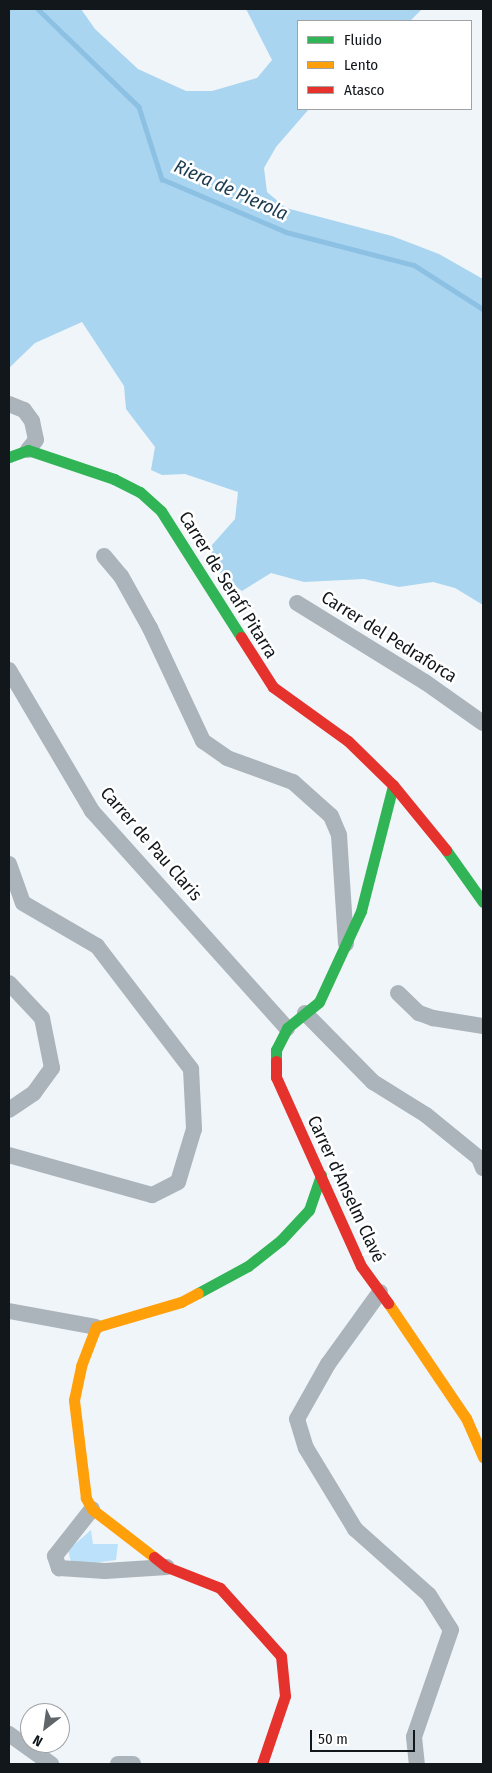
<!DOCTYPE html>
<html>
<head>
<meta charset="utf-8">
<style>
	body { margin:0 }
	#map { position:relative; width:492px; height:1773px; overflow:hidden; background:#f0f5f9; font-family:"Fira Sans Condensed",sans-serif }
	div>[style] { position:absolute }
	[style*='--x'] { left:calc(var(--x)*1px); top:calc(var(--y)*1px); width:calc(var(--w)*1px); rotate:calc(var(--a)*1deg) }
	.green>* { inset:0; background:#bce2fb }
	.forest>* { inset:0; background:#aad5f1 }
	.stream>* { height:4.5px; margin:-2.25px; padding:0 2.25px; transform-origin:2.25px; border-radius:2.25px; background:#8dc1e3 }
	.street>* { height:16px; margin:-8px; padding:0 8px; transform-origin:8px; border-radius:8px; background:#aab4ba }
	.fast>* { height:11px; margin:-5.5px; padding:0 5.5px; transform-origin:5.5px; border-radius:5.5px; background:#30b455 }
	.slow>* { height:11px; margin:-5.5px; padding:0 5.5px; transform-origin:5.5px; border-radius:5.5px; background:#ff9f0a }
	.jam>* { height:11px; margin:-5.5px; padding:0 5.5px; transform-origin:5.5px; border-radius:5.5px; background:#e5322d }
	span { translate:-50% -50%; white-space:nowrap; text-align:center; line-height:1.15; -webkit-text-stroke:5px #fff; paint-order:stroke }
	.street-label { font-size:18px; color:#12171c }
	.water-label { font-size:19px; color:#1b3b50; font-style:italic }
	.frame { position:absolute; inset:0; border:10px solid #12171c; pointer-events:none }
	.legend { position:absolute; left:297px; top:20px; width:175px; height:90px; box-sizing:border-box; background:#fff; border:1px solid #a0a2a4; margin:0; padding:6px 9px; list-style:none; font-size:15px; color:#12171c }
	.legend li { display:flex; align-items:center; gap:10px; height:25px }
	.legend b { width:25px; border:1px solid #a0a2a4 }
	.north { position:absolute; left:20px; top:1703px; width:50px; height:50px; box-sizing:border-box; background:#fff; border:1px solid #a0a2a4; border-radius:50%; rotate:210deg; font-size:14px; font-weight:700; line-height:20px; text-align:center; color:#12171c }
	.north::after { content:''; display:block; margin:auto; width:18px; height:22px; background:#606569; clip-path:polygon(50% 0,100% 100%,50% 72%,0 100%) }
	.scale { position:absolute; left:310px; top:1730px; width:105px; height:22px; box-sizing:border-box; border:2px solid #12171c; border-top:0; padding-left:6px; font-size:15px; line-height:18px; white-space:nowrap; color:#12171c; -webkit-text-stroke:4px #fff; paint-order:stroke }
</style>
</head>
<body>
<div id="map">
	<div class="green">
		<i style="clip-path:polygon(91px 1530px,93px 1544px,118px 1544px,116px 1560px,72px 1566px,68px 1550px)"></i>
	</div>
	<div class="forest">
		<i style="clip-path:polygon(9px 9px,81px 9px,95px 29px,138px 69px,186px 91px,212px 91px,257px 78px,272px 60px,246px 9px,422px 9px,410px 21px,298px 21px,298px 109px,309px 109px,276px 147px,264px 168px,267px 192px,286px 208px,392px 236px,439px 254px,483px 279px,483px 605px,455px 588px,433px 582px,399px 587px,364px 579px,304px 582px,271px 573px,242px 591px,223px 577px,211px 557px,212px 545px,235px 519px,238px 492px,185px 474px,162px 475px,151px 470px,155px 447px,126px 409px,124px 386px,82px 322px,35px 343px,9px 368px)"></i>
	</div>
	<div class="stream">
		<i style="--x:38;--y:9;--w:141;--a:44.1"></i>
		<i style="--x:139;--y:107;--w:76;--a:72.3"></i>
		<i style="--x:162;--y:179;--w:135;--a:23.1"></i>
		<i style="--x:286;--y:232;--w:132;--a:14.5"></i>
		<i style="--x:414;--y:265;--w:82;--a:32.5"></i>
	</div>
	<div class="street">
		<i style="--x:9;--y:404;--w:16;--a:22"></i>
		<i style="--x:24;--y:410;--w:14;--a:54"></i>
		<i style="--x:32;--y:421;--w:19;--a:78"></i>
		<i style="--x:36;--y:440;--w:13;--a:129"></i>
		<i style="--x:104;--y:556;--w:26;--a:50"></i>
		<i style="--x:121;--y:576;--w:60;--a:60.9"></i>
		<i style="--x:150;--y:628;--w:125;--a:64.9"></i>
		<i style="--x:203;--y:741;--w:29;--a:35"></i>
		<i style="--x:227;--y:758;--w:70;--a:20"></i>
		<i style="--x:293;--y:782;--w:51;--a:41.8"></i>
		<i style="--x:331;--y:816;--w:21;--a:67"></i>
		<i style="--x:339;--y:835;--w:109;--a:86.3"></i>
		<i style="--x:297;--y:603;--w:150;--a:31.7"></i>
		<i style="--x:425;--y:682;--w:71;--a:35.3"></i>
		<i style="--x:9;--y:670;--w:164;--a:59.5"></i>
		<i style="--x:92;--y:811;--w:292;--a:48.1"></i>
		<i style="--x:9;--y:864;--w:41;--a:70.3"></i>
		<i style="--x:23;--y:903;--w:86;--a:30.2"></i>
		<i style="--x:97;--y:946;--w:155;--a:52.6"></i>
		<i style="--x:191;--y:1069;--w:60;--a:87.1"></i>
		<i style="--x:194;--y:1129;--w:55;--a:106.8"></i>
		<i style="--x:178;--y:1182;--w:29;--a:153"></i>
		<i style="--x:152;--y:1195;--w:148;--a:-164.4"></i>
		<i style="--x:9;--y:983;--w:48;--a:46.7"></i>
		<i style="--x:42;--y:1018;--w:51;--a:78.7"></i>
		<i style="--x:52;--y:1068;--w:31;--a:126"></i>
		<i style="--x:34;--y:1093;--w:30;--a:146"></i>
		<i style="--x:398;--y:993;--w:29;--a:44"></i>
		<i style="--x:419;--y:1013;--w:15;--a:20"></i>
		<i style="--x:433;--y:1018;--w:51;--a:9.1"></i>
		<i style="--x:305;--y:1013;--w:97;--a:45.4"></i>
		<i style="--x:373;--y:1082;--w:62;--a:31.9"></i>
		<i style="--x:426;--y:1115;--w:68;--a:39.1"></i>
		<i style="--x:479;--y:1158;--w:11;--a:68"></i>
		<i style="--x:380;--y:1292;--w:89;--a:125.8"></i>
		<i style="--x:328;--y:1364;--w:63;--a:119.4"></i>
		<i style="--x:297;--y:1419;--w:30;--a:73"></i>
		<i style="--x:306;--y:1448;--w:95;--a:58.8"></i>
		<i style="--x:355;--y:1529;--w:99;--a:41.7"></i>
		<i style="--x:429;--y:1595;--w:41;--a:57.8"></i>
		<i style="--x:451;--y:1630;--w:113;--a:109.1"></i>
		<i style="--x:414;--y:1737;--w:27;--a:84"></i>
		<i style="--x:9;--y:1311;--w:88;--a:10.4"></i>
		<i style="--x:92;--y:1509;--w:60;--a:128.2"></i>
		<i style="--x:55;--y:1556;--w:13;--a:72"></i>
		<i style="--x:59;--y:1568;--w:46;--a:3.7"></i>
		<i style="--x:105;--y:1571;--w:62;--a:-3.7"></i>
		<i style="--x:9;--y:1734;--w:52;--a:35.5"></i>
		<i style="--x:118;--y:1764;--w:15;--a:0"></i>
	</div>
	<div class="fast">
		<i style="--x:9;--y:457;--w:20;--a:-20"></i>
		<i style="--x:28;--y:450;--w:91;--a:18.6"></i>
		<i style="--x:114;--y:479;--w:29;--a:27"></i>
		<i style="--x:140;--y:492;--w:28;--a:42"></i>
		<i style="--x:161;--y:511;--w:149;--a:57.6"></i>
		<i style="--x:446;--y:850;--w:64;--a:54.6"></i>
		<i style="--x:276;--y:1061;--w:11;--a:-90"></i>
		<i style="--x:276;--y:1050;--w:25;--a:-63"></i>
		<i style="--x:287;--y:1028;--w:41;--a:-39.1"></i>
		<i style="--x:319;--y:1002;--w:100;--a:-65.2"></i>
		<i style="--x:361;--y:911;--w:130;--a:-75.7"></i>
		<i style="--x:198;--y:1293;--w:57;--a:-28.4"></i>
		<i style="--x:248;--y:1266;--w:42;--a:-38.2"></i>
		<i style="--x:281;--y:1240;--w:41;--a:-47"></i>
		<i style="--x:309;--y:1210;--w:37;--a:-71"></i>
	</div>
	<div class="slow">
		<i style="--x:388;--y:1303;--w:139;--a:55.9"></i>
		<i style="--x:466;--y:1418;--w:43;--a:66.4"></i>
		<i style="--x:154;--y:1557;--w:78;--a:-142.3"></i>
		<i style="--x:92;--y:1509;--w:13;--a:-119"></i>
		<i style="--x:86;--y:1498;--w:99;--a:-97"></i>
		<i style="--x:74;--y:1400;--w:35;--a:-78"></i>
		<i style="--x:81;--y:1366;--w:42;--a:-69"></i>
		<i style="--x:96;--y:1327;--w:89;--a:-16.4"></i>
		<i style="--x:181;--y:1302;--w:19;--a:-28"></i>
	</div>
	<div class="jam">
		<i style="--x:241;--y:637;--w:59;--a:57.4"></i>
		<i style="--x:273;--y:687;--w:92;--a:35.8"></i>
		<i style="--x:348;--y:741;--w:63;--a:44.4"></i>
		<i style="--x:393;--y:785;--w:84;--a:50.8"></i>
		<i style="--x:276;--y:1061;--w:16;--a:90"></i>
		<i style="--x:276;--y:1077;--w:207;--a:65.8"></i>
		<i style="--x:361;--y:1266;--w:46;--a:53.9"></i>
		<i style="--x:154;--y:1557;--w:16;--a:38"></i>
		<i style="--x:167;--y:1567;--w:57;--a:21.6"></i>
		<i style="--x:220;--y:1588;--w:91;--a:48.1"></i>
		<i style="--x:281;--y:1656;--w:40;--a:84.3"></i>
		<i style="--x:285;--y:1696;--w:72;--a:108.7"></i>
	</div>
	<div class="street-label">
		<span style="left:228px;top:585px;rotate:58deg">Carrer de Serafí Pitarra</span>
		<span style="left:389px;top:637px;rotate:32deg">Carrer del Pedraforca</span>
		<span style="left:151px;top:844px;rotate:49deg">Carrer de Pau Claris</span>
		<span style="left:346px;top:1189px;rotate:65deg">Carrer d'Anselm Clavé</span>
	</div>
	<div class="water-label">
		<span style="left:231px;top:190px;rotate:24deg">Riera de Pierola</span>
	</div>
	<div class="frame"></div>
	<ul class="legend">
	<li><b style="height:6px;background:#30b455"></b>Fluido</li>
	<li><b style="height:6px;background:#ff9f0a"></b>Lento</li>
	<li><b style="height:6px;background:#e5322d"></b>Atasco</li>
	</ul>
	<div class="north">N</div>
	<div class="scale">50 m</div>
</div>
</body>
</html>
